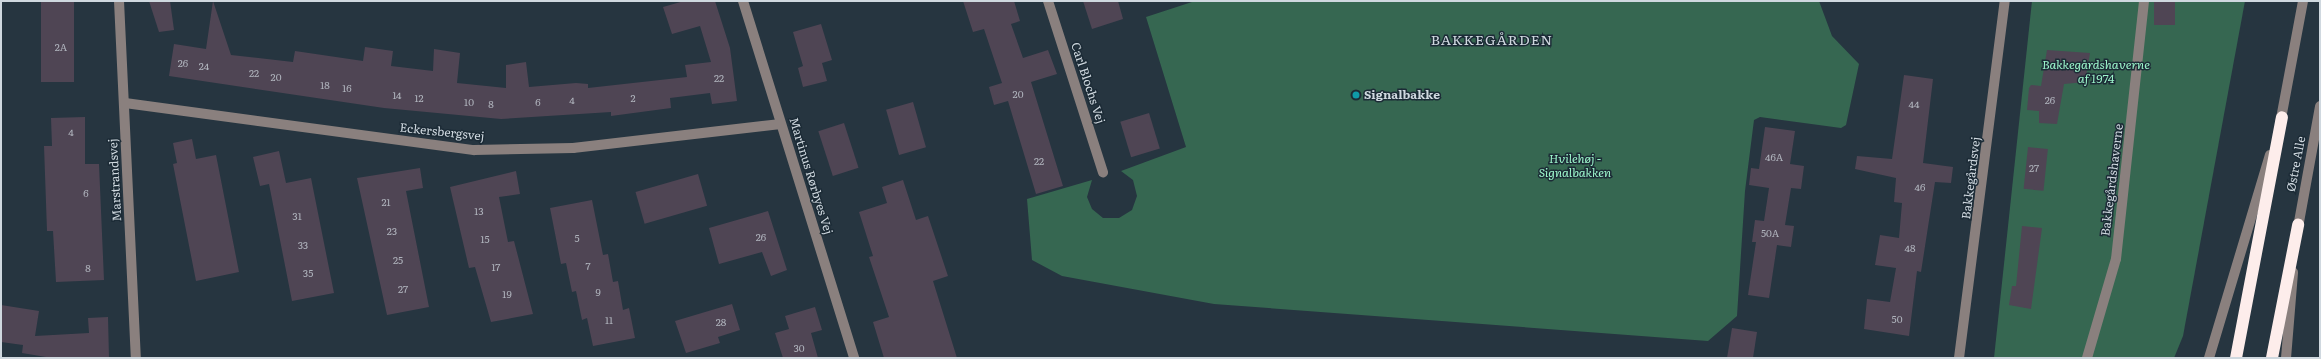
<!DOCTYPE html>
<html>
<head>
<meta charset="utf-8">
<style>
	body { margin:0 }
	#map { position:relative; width:2321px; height:359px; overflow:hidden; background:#263540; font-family:Literata,serif }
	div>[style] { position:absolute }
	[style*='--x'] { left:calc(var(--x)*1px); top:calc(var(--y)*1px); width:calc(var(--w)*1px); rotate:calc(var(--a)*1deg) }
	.green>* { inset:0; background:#366751 }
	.building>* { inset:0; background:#4f4554; transform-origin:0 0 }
	.minor>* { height:10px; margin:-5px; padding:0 5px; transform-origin:5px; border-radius:5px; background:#8a807e }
	.highway>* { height:12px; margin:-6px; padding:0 6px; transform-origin:6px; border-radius:6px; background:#fdedeb }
	.dots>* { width:11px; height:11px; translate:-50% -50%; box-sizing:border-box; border:2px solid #1c2b36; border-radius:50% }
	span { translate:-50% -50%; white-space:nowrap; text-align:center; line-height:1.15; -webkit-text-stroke:3px #1c2b36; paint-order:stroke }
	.number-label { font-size:10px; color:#afb3bc }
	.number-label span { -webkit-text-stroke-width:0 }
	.park-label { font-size:12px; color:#9df7cc; font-style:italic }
	.street-label { font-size:12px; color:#cfd8df }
	.poi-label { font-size:12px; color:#cfd8df; font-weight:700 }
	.left { translate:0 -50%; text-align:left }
	.quarter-label { font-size:14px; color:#cfd8df; letter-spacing:1px }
	.frame { position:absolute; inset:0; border:2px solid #cfd8df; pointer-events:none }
</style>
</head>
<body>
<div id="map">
	<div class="green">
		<i style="clip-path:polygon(1195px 1px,1819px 1px,1832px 36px,1859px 64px,1846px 125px,1841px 128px,1760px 117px,1754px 120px,1745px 191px,1737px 316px,1708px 341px,1214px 304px,1062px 276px,1032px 260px,1027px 199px,1092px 180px,1087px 197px,1092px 209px,1103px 218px,1119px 218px,1132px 210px,1137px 196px,1133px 180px,1121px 171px,1186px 147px,1146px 17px)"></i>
		<i style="clip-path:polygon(2032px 1px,2245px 1px,2183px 336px,2174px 358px,1994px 358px)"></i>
	</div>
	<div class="building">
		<i style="left:41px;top:1px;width:33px;height:81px"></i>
		<i style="clip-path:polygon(149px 1px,170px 1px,174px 30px,159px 32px)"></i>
		<i style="clip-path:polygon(213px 1px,231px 55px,293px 62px,295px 51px,363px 61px,365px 47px,393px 51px,391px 66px,433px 71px,434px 49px,460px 53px,457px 83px,506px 88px,506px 65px,526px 62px,529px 87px,576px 83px,588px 84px,588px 88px,687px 77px,685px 65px,711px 62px,700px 26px,672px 34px,663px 7px,684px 1px,715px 1px,730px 48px,737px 101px,712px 104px,710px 93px,670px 98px,671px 108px,611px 116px,611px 112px,501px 119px,384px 108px,169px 76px,174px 44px,206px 49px)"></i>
		<i style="clip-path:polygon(963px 1px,1014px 1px,1020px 21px,1011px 24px,1023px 58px,1048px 50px,1057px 74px,1031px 82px,1063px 186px,1036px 194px,1008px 101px,994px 105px,989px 87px,1002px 83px,984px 29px,973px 32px)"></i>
		<i style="clip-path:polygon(1083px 1px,1118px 1px,1123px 19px,1092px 29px)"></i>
		<i style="left:2154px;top:1px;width:21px;height:24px"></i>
		<i style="clip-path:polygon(821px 24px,832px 60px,822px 63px,827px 81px,803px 87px,798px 68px,803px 66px,793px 32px)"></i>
		<i style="clip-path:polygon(2047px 50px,2090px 53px,2085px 82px,2064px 84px,2057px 124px,2039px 123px,2039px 111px,2027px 110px,2029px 88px,2031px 85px,2041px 86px)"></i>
		<i style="clip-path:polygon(1904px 75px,1933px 79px,1923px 163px,1953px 167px,1951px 183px,1935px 182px,1921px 272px,1917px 271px,1909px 336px,1864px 329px,1867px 299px,1890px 302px,1896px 268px,1875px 265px,1880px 235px,1899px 238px,1902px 203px,1894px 202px,1896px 178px,1855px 169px,1857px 156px,1892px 159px)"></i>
		<i style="left:913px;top:102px;width:47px;height:28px;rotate:74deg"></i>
		<i style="left:1149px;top:113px;width:37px;height:30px;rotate:73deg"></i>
		<i style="clip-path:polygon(85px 117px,85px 164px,99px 164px,104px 280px,56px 282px,53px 231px,47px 231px,44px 146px,52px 146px,51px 118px)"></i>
		<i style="left:844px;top:123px;width:47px;height:27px;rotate:72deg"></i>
		<i style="clip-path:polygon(1765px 127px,1795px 131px,1790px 164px,1804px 166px,1801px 189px,1791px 188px,1785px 225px,1794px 226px,1791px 247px,1777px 245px,1769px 298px,1748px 295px,1756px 242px,1752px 242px,1755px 220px,1764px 221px,1769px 188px,1749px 185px,1751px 168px,1759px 169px)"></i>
		<i style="clip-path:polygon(192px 139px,196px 159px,216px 155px,239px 272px,196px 281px,173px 164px,177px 163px,173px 143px)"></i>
		<i style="left:2028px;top:147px;width:20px;height:42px;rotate:6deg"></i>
		<i style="clip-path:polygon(279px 151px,286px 183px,311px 178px,334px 293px,292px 301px,269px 184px,260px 186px,253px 157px)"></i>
		<i style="clip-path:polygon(420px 168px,423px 188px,406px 191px,429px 307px,387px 315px,357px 178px)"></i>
		<i style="clip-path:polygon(516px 171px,520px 194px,499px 197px,508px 242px,514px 241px,533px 314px,491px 322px,475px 267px,469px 268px,450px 187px)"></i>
		<i style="left:698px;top:174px;width:33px;height:65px;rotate:74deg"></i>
		<i style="clip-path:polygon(903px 180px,916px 220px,928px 216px,948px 276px,933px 281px,957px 358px,884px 358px,873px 322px,889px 317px,869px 257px,873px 256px,859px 212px,887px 203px,882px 187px)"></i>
		<i style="clip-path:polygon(592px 200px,603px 255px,608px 254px,613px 282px,618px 281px,623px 310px,629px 308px,635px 338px,593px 346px,587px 318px,582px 320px,576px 291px,572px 292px,566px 263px,561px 264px,550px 208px)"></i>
		<i style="clip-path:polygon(768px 211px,787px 270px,771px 276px,762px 252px,719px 264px,709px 228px)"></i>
		<i style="clip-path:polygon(2022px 226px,2042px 228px,2031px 309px,2009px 305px,2012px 286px,2016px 286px)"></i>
		<i style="clip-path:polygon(732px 304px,740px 330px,718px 337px,720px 343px,686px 353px,675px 321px)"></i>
		<i style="clip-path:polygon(1px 305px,39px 311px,35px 336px,89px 333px,88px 318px,108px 317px,109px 358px,52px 358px,22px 353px,23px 345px,1px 342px)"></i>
		<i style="clip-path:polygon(815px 307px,822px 330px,811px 333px,818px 358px,783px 358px,775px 333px,789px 329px,785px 316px)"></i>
		<i style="clip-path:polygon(1732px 328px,1757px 332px,1753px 358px,1727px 358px)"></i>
	</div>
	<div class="minor">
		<i style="--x:119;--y:1;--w:357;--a:87.3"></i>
		<i style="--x:743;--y:1;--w:374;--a:72.7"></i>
		<i style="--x:1048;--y:1;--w:180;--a:72.2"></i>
		<i style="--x:125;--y:103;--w:352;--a:7.7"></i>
		<i style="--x:474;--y:150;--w:99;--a:-1.2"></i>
		<i style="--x:573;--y:148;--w:209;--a:-6.6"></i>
		<i style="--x:2280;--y:124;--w:125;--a:-79.4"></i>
		<i style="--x:2297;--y:233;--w:129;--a:-79.7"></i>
		<i style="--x:1959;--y:358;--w:360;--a:-82.7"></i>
		<i style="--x:2087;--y:358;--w:103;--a:-73.7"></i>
		<i style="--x:2116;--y:259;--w:260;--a:-83.8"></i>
		<i style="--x:2209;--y:358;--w:212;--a:-73.3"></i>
		<i style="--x:2286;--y:358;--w:86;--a:-85.3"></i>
	</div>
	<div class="highway">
		<i style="--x:2236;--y:358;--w:245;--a:-79.2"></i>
		<i style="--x:2272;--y:358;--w:136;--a:-78.9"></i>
	</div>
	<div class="dots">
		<i style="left:1356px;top:95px;background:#0f9aa8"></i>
	</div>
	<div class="number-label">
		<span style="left:61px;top:47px">2A</span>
		<span style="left:183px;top:63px">26</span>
		<span style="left:204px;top:66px">24</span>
		<span style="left:254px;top:73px">22</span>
		<span style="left:276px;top:77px">20</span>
		<span style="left:719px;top:78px">22</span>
		<span style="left:325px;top:85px">18</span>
		<span style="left:347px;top:88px">16</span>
		<span style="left:1018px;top:94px">20</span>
		<span style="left:397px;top:95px">14</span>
		<span style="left:419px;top:98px">12</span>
		<span style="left:633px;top:98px">2</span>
		<span style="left:572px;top:100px">4</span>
		<span style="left:2050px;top:100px">26</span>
		<span style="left:469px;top:102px">10</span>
		<span style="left:538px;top:102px">6</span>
		<span style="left:491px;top:104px">8</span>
		<span style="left:1914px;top:104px">44</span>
		<span style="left:71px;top:132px">4</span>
		<span style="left:1774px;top:157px">46A</span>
		<span style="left:1039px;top:161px">22</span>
		<span style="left:2034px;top:168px">27</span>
		<span style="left:1920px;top:187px">46</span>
		<span style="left:86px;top:193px">6</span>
		<span style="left:386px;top:202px">21</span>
		<span style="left:479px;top:211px">13</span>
		<span style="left:297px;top:216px">31</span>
		<span style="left:392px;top:231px">23</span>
		<span style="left:1770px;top:233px">50A</span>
		<span style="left:761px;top:237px">26</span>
		<span style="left:577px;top:238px">5</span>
		<span style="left:485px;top:239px">15</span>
		<span style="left:303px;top:245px">33</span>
		<span style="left:1910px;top:248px">48</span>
		<span style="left:398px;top:260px">25</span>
		<span style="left:588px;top:266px">7</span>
		<span style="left:496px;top:267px">17</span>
		<span style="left:88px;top:268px">8</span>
		<span style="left:308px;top:273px">35</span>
		<span style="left:403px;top:289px">27</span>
		<span style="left:598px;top:292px">9</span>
		<span style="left:507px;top:294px">19</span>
		<span style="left:1897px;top:319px">50</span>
		<span style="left:609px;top:320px">11</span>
		<span style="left:721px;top:322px">28</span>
		<span style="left:799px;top:348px">30</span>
	</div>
	<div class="park-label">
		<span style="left:2096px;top:72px">Bakkegårdshaverne<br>af 1974</span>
		<span style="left:1575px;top:166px">Hvilehøj -<br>Signalbakken</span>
	</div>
	<div class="street-label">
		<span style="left:1088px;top:83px;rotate:72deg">Carl Blochs Vej</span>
		<span style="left:442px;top:132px;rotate:6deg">Eckersbergsvej</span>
		<span style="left:2296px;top:164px;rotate:-79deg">Østre Alle</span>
		<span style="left:811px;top:176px;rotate:73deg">Martinus Rørbyes Vej</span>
		<span style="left:1971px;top:178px;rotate:-83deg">Bakkegårdsvej</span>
		<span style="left:115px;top:180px;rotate:-93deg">Marstrandsvej</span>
		<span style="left:2112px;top:180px;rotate:-83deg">Bakkegårdshaverne</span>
	</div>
	<div class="poi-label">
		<span class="left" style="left:1364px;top:95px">Signalbakke</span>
	</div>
	<div class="quarter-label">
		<span style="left:1492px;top:39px">BAKKEGÅRDEN</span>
	</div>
	<div class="frame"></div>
</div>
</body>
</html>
